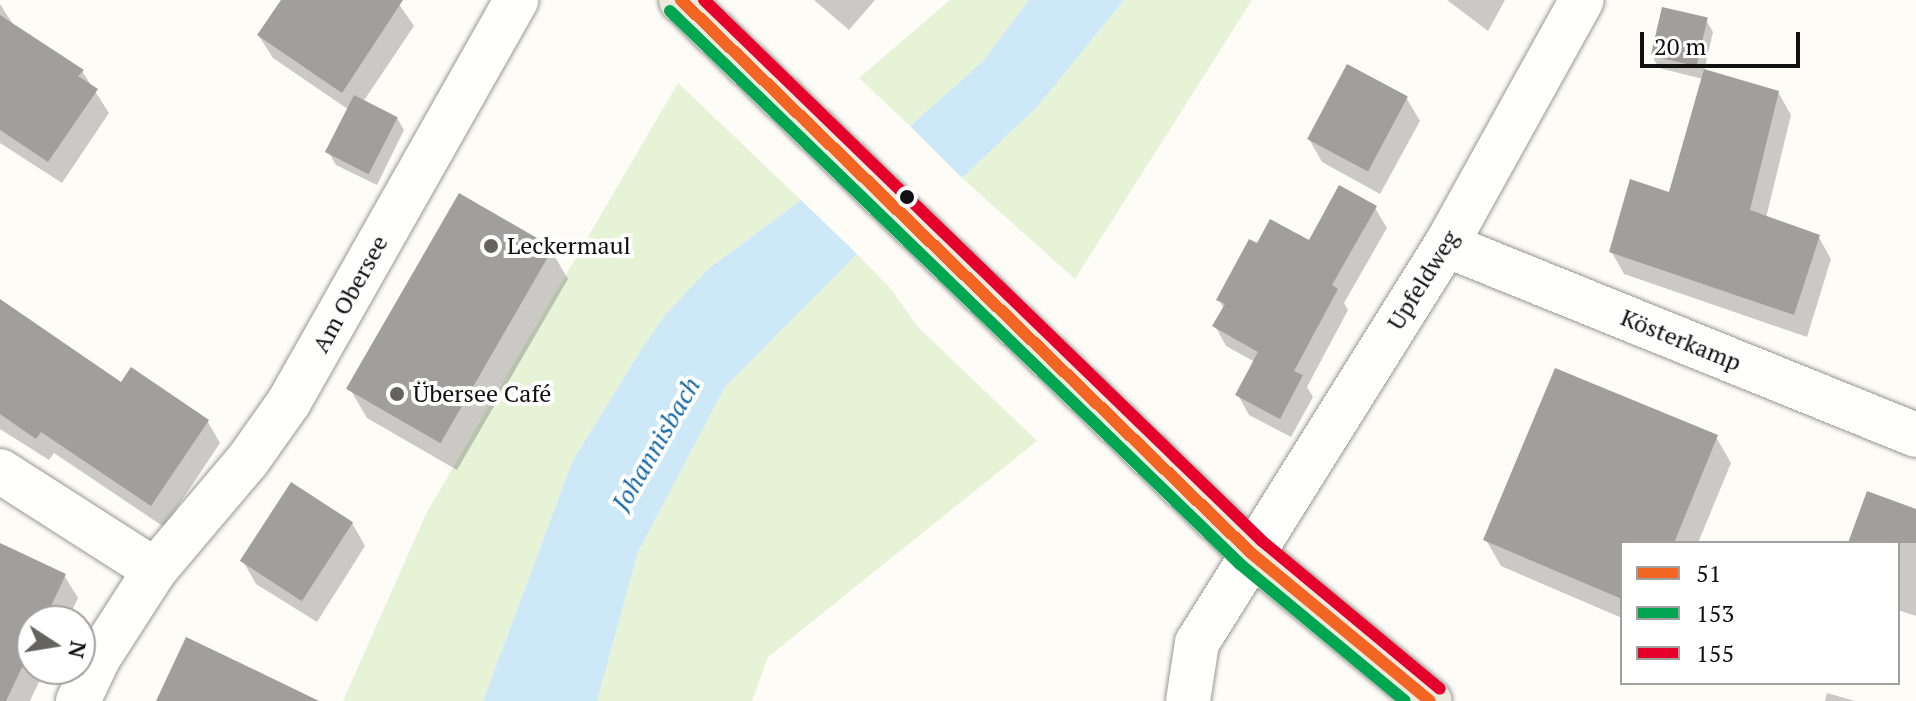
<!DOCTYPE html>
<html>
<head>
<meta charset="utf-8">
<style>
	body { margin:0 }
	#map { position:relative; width:1916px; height:701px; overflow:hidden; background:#fdfcf7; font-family:"PT Serif",serif }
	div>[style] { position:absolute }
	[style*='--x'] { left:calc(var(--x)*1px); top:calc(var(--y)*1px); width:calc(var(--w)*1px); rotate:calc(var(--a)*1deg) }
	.green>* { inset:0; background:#e7f3d7 }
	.water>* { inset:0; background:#cde8f7 }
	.shadow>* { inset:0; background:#0003 }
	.building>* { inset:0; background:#a19f9c; transform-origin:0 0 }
	.roads { filter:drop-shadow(0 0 2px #979795) drop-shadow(0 0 2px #979795) }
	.minor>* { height:44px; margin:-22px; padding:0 22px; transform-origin:22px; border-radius:22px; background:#fffffe }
	.major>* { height:44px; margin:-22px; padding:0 22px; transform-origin:22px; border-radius:22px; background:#ede9dc }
	.bus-1>* { height:12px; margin:-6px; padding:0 6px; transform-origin:6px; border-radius:6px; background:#f26522 }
	.bus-2>* { height:12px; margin:-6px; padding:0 6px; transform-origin:6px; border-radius:6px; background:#00a651 }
	.bus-3>* { height:12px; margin:-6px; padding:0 6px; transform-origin:6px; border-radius:6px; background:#e4002b }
	.dots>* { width:22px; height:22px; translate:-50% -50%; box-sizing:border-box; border:4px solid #fff; border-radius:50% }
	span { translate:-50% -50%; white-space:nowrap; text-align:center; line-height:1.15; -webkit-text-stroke:8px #fff; paint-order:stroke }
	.poi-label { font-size:24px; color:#111 }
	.left { translate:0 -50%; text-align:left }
	.street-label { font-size:24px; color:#111 }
	.water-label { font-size:26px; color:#1768a6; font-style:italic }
	.legend { position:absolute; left:1620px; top:541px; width:280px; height:144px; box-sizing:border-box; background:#fff; border:2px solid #a0a0a0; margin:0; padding:10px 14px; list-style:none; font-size:24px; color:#111 }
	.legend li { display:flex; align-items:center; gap:16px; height:40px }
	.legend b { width:40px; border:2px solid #a0a0a0 }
	.north { position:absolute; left:16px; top:605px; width:80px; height:80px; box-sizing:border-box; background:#fff; border:2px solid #a0a0a0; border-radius:50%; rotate:102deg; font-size:22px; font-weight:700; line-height:32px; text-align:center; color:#111 }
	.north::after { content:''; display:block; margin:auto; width:28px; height:36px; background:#646362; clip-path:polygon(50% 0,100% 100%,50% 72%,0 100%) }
	.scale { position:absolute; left:1640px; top:32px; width:160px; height:36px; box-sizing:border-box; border:4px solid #111; border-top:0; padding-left:10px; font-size:24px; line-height:28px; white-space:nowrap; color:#111; -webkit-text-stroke:6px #fff; paint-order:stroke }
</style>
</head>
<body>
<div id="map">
	<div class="green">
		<i style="clip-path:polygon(950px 0,1029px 0,982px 62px,910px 126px,859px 78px)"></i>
		<i style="clip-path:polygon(1124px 0,1252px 0,1075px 279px,962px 178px,1037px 107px)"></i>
		<i style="clip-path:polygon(678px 83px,801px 200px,708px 269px,665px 315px,639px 353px,572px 462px,483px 701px,343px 701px,427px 512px)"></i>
		<i style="clip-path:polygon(857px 254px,891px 289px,917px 326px,1037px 441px,768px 657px,752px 701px,597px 701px,638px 552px,725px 387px)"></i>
	</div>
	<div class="water">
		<i style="clip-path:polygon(1029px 0,1124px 0,1037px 107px,962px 178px,910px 126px,982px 62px)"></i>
		<i style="clip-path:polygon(801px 200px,857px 254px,725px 387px,638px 552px,597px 701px,483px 701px,572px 462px,639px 353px,665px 315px,708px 269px)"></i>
	</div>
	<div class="shadow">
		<i style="clip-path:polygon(283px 0,396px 0,414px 26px,363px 102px,397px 118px,404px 130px,377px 185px,336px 165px,329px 153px,349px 110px,273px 58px,259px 36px)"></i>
		<i style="clip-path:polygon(814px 0,875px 0,849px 30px)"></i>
		<i style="clip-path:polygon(1447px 0,1505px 0,1488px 31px)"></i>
		<i style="clip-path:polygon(0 4px,14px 26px,82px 71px,109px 113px,62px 183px,0 143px)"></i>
		<i style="clip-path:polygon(1706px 20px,1713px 32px,1704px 71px,1778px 92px,1791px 115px,1766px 218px,1818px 236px,1831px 259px,1807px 337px,1624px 274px,1611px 251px,1671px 195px,1703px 79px,1659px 68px,1652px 56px)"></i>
		<i style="clip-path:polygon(1407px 99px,1420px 121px,1380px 194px,1322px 162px,1309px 139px)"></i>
		<i style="clip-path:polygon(1375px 208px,1387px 228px,1344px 303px,1348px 310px,1307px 387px,1313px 397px,1291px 437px,1249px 415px,1238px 395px,1255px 362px,1226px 346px,1215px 326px,1224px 309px,1219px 300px,1258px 246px,1310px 243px)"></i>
		<i style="clip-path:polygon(551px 250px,568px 279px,457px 470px,367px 418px,350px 389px)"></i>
		<i style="clip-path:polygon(0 302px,122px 384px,208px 422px,220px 443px,164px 527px,54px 453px,49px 460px,0 429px)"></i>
		<i style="clip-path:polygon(1716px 437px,1731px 463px,1698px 543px,1622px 543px,1622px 618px,1501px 566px,1486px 540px)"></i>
		<i style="clip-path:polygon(1916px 511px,1916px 616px,1898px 610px,1898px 543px,1851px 543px)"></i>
		<i style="clip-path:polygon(352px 523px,365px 546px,317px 622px,256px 584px,243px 561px)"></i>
		<i style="clip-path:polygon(0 546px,64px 575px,78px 598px,67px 621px,32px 621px,32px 669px,45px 669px,30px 701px,0 701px)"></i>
		<i style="clip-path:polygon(1827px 693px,1855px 701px,1825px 701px)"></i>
	</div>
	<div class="building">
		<i style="clip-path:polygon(281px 0,403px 0,342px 93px,257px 35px)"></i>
		<i style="left:1662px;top:7px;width:47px;height:50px;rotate:13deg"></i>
		<i style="clip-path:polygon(0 15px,84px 70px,78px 76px,98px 89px,48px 162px,0 130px)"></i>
		<i style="left:1347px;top:64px;width:69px;height:85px;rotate:28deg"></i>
		<i style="clip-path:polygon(1704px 69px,1779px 91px,1750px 210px,1820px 235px,1794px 315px,1609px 252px,1630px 179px,1669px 192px)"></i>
		<i style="left:354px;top:95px;width:49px;height:64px;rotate:27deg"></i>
		<i style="clip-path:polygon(1339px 185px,1377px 206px,1332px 285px,1338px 289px,1294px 371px,1303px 375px,1280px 419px,1235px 395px,1258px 352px,1212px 326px,1225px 304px,1216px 300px,1249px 239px,1257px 243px,1270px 219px,1309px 240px)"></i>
		<i style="left:459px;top:193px;width:109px;height:226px;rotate:30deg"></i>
		<i style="clip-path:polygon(0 299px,121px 382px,131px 367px,209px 420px,151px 506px,41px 432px,36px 439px,0 414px)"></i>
		<i style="clip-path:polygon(1555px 368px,1718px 435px,1674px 543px,1622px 543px,1622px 599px,1483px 540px)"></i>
		<i style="left:291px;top:482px;width:74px;height:94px;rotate:33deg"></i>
		<i style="clip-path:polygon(1867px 491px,1916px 509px,1916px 543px,1848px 543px)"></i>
		<i style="clip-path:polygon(0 543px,66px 574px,44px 621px,32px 621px,32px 646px,6px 701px,0 701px)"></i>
		<i style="clip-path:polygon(186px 637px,230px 658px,319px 701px,156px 701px)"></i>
	</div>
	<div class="roads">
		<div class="minor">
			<i style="--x:1446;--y:245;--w:507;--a:22.01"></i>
			<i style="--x:0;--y:471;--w:184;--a:32.6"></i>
			<i style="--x:78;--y:701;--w:49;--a:-64.5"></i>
			<i style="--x:99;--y:657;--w:103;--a:-57.2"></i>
			<i style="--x:155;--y:570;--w:144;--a:-49.8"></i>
			<i style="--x:248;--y:460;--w:71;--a:-54.7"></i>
			<i style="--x:289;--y:402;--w:462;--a:-60.5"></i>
			<i style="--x:1188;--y:701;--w:59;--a:-81.2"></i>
			<i style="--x:1197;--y:643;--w:469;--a:-58"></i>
			<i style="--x:1446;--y:245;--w:280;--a:-61"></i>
		</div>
		<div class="major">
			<i style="--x:681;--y:0;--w:794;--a:44.13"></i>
			<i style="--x:1251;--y:553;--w:232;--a:39.6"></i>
		</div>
	</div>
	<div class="bus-1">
		<i style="--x:681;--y:0;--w:794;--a:44.13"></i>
		<i style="--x:1251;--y:553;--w:232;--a:39.6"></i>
	</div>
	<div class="bus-2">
		<i style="--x:670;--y:11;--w:794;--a:44.13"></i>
		<i style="--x:1240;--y:564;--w:214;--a:39.7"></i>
	</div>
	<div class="bus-3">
		<i style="--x:704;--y:0;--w:777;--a:44.11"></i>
		<i style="--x:1262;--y:541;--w:231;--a:39.7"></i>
	</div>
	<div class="dots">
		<i style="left:907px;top:197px;background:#111"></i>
		<i style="left:491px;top:246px;background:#646362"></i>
		<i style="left:397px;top:394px;background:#646362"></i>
	</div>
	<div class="poi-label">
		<span class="left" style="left:507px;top:246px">Leckermaul</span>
		<span class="left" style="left:413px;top:394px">Übersee Café</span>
	</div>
	<div class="street-label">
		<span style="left:1423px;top:280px;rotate:-58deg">Upfeldweg</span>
		<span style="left:350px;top:294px;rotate:-61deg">Am Obersee</span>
		<span style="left:1681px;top:340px;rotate:22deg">Kösterkamp</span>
	</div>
	<div class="water-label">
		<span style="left:656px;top:444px;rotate:-60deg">Johannisbach</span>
	</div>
	<ul class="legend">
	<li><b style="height:10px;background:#f26522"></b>51</li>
	<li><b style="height:10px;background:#00a651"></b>153</li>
	<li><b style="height:10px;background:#e4002b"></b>155</li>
	</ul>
	<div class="north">N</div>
	<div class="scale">20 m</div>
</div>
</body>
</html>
